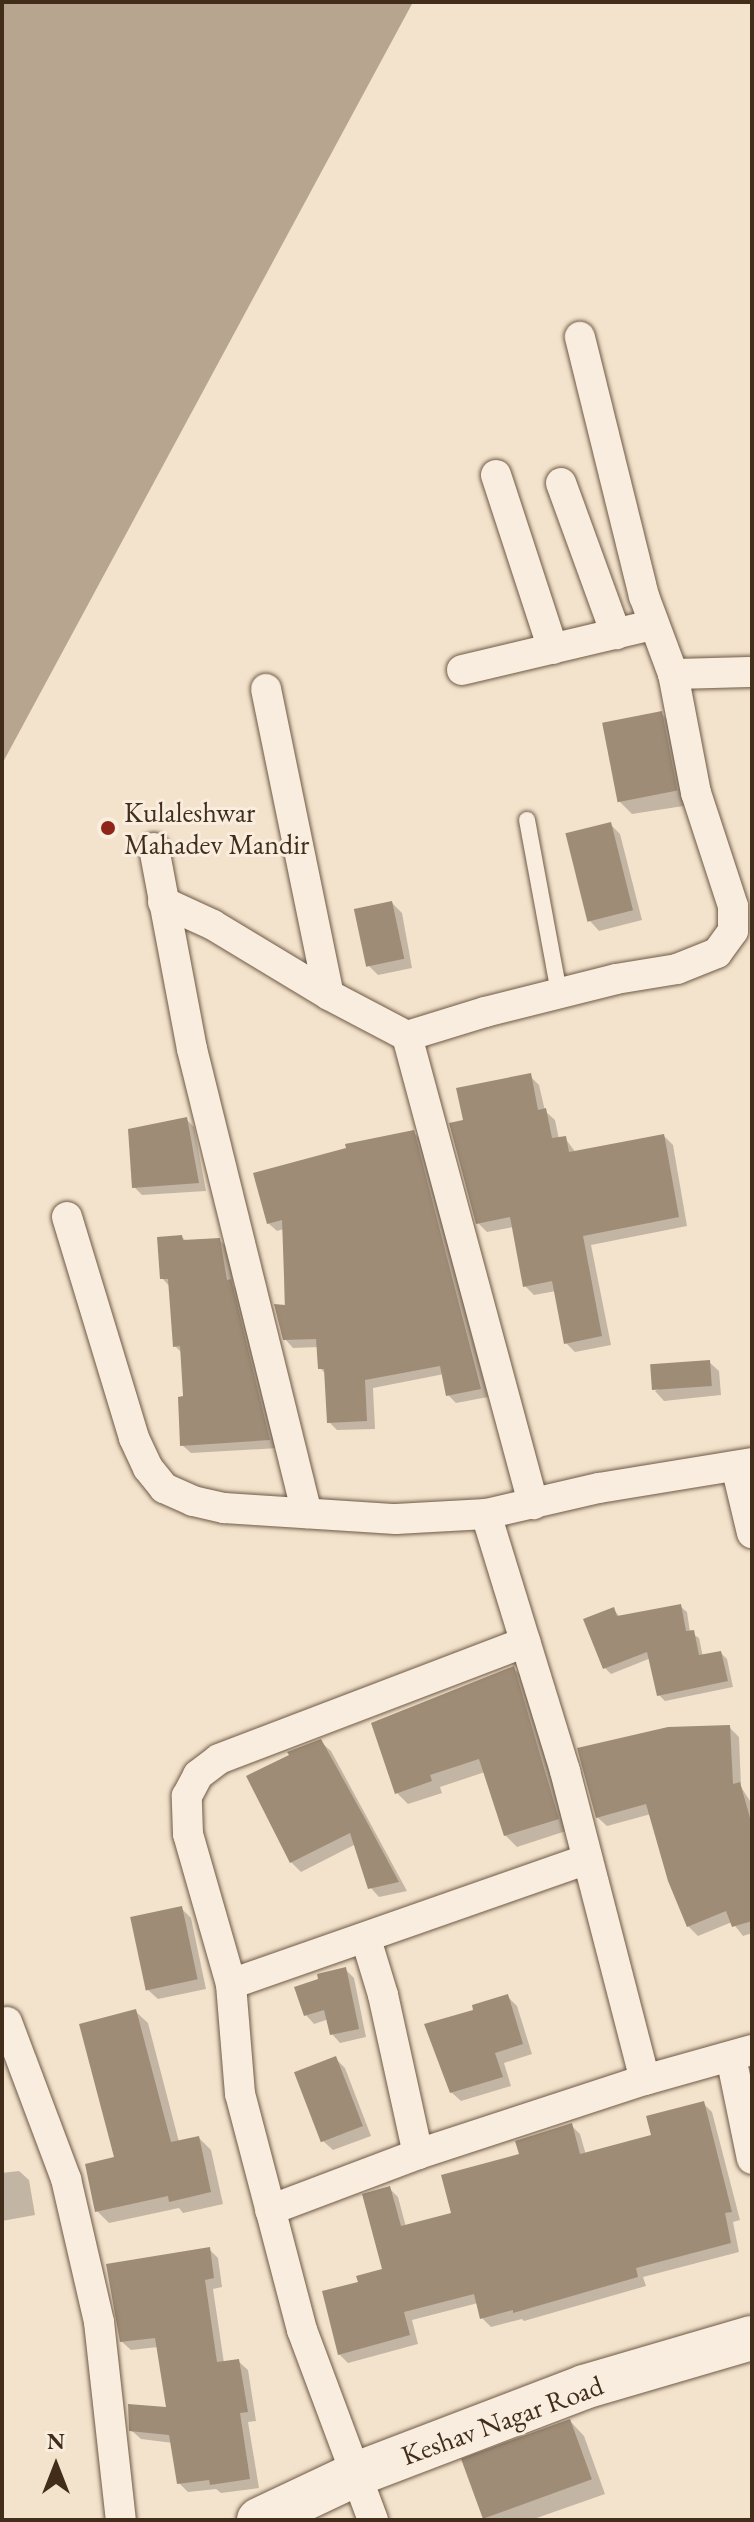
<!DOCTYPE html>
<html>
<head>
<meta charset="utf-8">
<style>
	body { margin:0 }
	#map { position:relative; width:754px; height:2522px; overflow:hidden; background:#f4e3cc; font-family:"EB Garamond",serif }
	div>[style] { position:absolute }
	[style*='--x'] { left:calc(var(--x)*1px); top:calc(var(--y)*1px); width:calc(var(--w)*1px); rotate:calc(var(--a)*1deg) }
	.water>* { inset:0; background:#b7a58f }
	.shadow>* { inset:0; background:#0003 }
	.building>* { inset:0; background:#9e8c77; transform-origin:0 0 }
	.roads { filter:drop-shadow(0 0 2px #6e5a46) drop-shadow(0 0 2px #6e5a46) }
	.lane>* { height:16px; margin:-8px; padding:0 8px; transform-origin:8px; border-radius:8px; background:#f8edde }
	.street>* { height:30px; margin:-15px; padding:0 15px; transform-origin:15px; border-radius:15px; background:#f8edde }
	.secondary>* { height:44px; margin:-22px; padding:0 22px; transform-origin:22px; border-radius:22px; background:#f8edde }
	.dots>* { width:22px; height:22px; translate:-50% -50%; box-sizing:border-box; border:4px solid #f8edde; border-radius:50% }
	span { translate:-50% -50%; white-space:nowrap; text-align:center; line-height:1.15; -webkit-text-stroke:6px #f8edde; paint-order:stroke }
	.poi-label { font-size:28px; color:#412d1a }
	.left { translate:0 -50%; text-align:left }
	.street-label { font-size:28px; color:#412d1a }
	.frame { position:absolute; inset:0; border:4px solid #412d1a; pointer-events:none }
	.north { position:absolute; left:16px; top:2426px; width:80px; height:80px; -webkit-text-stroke:6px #f8edde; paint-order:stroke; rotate:0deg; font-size:22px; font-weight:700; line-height:32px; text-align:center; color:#412d1a }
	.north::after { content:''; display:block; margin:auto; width:28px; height:36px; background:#412d1a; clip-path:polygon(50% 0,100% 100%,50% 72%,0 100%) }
</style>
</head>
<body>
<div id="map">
	<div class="water">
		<i style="clip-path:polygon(2px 2px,413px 2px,2px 764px)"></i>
	</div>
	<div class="shadow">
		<i style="clip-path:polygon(661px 713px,675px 728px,690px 805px,632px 814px,618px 800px)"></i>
		<i style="clip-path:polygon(611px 825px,620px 834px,642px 920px,599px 931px,590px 921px)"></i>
		<i style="clip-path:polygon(392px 903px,402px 913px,412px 968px,378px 975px,368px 965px)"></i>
		<i style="clip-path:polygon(530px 1076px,539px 1085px,545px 1111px,555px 1120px,559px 1139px,565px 1138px,576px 1153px,664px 1136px,673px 1145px,687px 1226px,591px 1245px,611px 1345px,575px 1352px,566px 1343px,556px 1291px,534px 1295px,525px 1286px,514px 1227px,487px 1232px,478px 1223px,465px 1122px)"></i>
		<i style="clip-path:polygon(186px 1119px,194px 1127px,206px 1191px,142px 1195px,134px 1187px)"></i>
		<i style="clip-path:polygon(413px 1132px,421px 1140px,488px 1397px,456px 1403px,448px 1395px,444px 1374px,373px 1388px,375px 1429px,337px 1430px,329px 1422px,327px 1375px,320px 1368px,319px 1347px,293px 1348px,285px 1339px,284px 1229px,277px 1231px,268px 1223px)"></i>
		<i style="clip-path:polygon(182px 1237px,187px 1242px,219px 1240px,228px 1248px,234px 1286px,238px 1290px,278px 1448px,191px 1453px,182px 1445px,185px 1398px,182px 1353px,175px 1346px,171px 1288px,162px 1278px)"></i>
		<i style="clip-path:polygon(709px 1362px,719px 1371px,721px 1395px,664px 1401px,655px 1391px)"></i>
		<i style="clip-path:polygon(680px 1606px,687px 1612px,690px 1632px,699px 1638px,703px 1657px,721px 1653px,727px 1659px,733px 1687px,665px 1701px,659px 1695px,651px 1658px,611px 1674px,605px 1668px,585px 1620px,613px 1609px,620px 1617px)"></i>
		<i style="clip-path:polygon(513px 1668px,525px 1679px,569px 1830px,517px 1847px,505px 1835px,485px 1772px,440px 1787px,442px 1793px,408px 1804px,397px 1793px)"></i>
		<i style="clip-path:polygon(729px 1727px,739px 1737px,741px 1787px,752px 1804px,752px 1933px,743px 1936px,732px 1922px,698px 1936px,688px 1926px,651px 1814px,607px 1826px,597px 1817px)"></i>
		<i style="clip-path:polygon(321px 1742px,331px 1751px,407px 1891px,379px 1897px,370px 1887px,356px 1844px,301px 1872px,291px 1862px)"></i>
		<i style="clip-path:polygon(181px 1908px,191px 1918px,206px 1989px,158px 1999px,148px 1990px)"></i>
		<i style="clip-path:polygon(345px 1969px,354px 1978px,366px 2037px,340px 2043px,332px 2034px,329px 2019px,314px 2024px,306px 2015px)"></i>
		<i style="clip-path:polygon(507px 1996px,517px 2006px,532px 2054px,504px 2063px,511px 2086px,461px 2101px,451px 2092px,476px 2011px)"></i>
		<i style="clip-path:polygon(135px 2011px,148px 2023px,179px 2142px,199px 2138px,211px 2150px,223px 2204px,183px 2213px,179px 2208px,109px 2223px,97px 2211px,117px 2159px)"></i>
		<i style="clip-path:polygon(335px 2058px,345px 2068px,371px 2136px,333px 2150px,323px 2141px)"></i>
		<i style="clip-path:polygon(703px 2103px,712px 2112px,740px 2220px,733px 2222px,739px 2252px,643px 2277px,646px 2286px,524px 2321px,522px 2319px,491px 2327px,482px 2318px,478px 2303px,412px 2320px,418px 2344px,348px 2363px,339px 2354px,360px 2283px,385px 2270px,389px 2188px,398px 2197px,406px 2227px,453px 2214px,521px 2155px,571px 2125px,580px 2134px,586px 2155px,654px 2137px)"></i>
		<i style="clip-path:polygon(19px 2171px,29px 2180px,35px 2215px,2px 2221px,2px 2173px)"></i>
		<i style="clip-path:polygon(209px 2249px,218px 2258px,222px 2287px,213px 2289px,224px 2363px,238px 2361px,248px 2370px,256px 2421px,248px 2422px,259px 2488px,221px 2493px,216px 2489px,188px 2492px,179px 2483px,173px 2443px,141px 2439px,131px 2430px,168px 2410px,158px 2347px,131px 2350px,121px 2341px)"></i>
		<i style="clip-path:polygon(570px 2421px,584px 2436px,605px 2494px,531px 2520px,488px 2520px,485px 2517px)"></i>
	</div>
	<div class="building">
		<i style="left:662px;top:711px;width:81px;height:61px;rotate:79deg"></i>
		<i style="left:611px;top:822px;width:91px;height:47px;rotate:76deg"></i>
		<i style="left:392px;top:901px;width:59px;height:39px;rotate:78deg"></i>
		<i style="clip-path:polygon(531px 1073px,538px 1110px,546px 1108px,552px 1138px,566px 1136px,569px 1152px,664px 1134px,679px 1217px,583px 1236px,602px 1336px,564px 1344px,552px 1281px,523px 1287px,510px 1217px,476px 1224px,449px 1123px,463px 1120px,456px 1088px)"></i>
		<i style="clip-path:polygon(187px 1117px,199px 1183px,132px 1188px,128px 1129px)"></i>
		<i style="clip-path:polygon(414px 1130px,481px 1389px,446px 1396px,440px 1366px,365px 1380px,367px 1421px,327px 1423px,324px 1369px,318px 1369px,316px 1339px,283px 1340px,274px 1304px,285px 1305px,282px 1220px,267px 1224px,253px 1173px,346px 1148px,345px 1144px)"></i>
		<i style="clip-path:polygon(182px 1235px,183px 1240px,220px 1238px,227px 1280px,231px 1279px,270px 1440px,180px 1446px,178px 1397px,183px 1396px,180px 1346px,173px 1347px,168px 1279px,160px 1279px,157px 1237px)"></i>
		<i style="left:710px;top:1360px;width:26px;height:60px;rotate:86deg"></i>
		<i style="clip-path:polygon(681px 1604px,686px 1631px,694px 1630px,699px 1655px,721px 1651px,728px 1681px,657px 1696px,647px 1652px,603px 1669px,583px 1619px,614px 1607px,617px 1616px)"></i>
		<i style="clip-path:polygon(514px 1666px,559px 1819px,504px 1836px,479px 1759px,430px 1775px,432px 1781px,395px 1794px,371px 1723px)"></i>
		<i style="clip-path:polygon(730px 1725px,733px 1784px,740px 1782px,752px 1825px,752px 1921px,732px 1927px,726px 1911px,687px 1927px,668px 1881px,646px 1804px,596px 1818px,577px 1748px,668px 1727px)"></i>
		<i style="clip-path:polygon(321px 1739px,368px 1824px,399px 1882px,368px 1889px,350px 1833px,290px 1863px,246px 1776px,289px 1755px,287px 1752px)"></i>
		<i style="left:182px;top:1906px;width:75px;height:53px;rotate:78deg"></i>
		<i style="clip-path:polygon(346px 1967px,359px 2029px,330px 2035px,324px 2010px,304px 2016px,294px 1987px,318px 1979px,317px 1974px)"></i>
		<i style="clip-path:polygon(508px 1994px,523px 2044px,495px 2053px,503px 2077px,450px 2093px,424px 2024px,473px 2010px,472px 2005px)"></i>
		<i style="clip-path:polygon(136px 2009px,171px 2142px,199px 2136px,211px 2192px,169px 2202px,168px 2196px,95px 2212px,85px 2164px,114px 2157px,79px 2024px)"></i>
		<i style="left:336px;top:2056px;width:75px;height:45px;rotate:69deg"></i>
		<i style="clip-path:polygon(704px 2101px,732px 2212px,725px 2213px,731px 2243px,636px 2268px,638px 2277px,513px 2313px,513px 2310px,480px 2319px,474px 2294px,404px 2312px,410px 2335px,338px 2355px,322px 2291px,358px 2282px,356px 2276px,382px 2269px,362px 2194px,390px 2186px,401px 2226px,451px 2213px,441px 2175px,519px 2154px,515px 2141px,572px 2123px,580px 2154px,651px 2135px,646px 2116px)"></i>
		<i style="clip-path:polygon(210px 2247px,214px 2278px,205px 2280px,217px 2362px,239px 2359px,248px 2412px,240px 2413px,250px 2479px,210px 2485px,209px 2480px,177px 2484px,169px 2435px,129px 2431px,128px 2404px,166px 2407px,155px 2338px,120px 2342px,106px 2264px)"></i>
		<i style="left:570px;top:2419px;width:64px;height:116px;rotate:70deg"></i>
	</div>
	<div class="roads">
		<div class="lane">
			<i style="--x:527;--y:820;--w:176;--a:79.5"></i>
		</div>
		<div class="street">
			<i style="--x:496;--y:475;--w:183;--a:71.9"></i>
			<i style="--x:561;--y:483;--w:161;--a:70"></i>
			<i style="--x:462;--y:670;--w:196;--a:-13.3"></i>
			<i style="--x:673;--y:674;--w:79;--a:-1.5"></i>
			<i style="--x:266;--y:689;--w:312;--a:78.4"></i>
			<i style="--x:154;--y:848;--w:205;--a:79.3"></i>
			<i style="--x:192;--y:1049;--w:478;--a:76.1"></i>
			<i style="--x:163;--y:902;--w:55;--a:24.7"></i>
			<i style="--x:213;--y:925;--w:135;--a:31.1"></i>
			<i style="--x:329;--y:995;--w:88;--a:27.7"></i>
			<i style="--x:407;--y:1036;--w:485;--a:74.9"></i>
			<i style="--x:407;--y:1036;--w:82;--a:-17.1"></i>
			<i style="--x:485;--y:1012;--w:135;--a:-14.1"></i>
			<i style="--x:616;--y:979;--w:62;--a:-9.3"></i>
			<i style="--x:677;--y:969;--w:43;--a:-21.8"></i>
			<i style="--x:717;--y:953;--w:27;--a:-54"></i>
			<i style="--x:733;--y:931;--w:25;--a:-90"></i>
			<i style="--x:733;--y:906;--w:119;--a:-108.1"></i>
			<i style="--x:696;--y:793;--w:121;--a:-100.9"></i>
			<i style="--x:673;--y:674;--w:83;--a:-110.4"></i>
			<i style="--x:644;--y:596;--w:267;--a:-103.9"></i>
			<i style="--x:67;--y:1217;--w:231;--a:73.1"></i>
			<i style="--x:134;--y:1438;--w:33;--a:65"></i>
			<i style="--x:148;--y:1468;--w:26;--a:51"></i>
			<i style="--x:164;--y:1488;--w:32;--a:24"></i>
			<i style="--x:193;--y:1501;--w:32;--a:13"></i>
			<i style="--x:224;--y:1508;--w:172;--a:3.7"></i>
			<i style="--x:396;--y:1519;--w:90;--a:-3.2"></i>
			<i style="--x:486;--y:1514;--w:116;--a:-13"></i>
			<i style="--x:599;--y:1488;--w:155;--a:-9.3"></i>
			<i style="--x:736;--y:1466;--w:69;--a:76.6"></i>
			<i style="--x:486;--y:1514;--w:269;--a:72.9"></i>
			<i style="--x:565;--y:1771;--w:319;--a:75.5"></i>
			<i style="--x:366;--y:1939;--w:59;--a:73.1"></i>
			<i style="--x:383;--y:1995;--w:163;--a:77.6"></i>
			<i style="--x:231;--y:1984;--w:377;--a:-19.3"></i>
			<i style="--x:7;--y:2022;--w:168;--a:69.4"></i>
			<i style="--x:66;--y:2179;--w:147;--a:77"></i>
			<i style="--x:99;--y:2322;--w:199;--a:83.7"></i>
			<i style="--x:731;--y:2057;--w:104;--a:78.4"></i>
			<i style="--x:270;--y:2210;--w:158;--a:-20.7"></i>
			<i style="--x:418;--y:2154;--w:239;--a:-18.1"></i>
			<i style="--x:645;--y:2080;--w:111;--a:-15.7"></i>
			<i style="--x:373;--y:2520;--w:203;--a:-110.5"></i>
			<i style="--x:302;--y:2330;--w:244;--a:-104.7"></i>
			<i style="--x:240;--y:2094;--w:110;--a:-94.7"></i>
			<i style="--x:231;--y:1984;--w:156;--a:-106"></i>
			<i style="--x:188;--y:1834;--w:38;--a:-92"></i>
			<i style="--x:187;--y:1796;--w:24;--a:-62"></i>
			<i style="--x:198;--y:1775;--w:26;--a:-37"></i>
			<i style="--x:219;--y:1759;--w:328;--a:-20.9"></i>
		</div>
		<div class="secondary">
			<i style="--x:259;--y:2520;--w:105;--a:-25.3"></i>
			<i style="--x:354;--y:2475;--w:246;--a:-20.9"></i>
			<i style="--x:584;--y:2387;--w:175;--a:-16.3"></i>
		</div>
	</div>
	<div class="dots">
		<i style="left:108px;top:828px;background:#8f2418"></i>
	</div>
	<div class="poi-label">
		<span class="left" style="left:124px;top:828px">Kulaleshwar<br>Mahadev Mandir</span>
	</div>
	<div class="street-label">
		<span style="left:502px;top:2420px;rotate:-20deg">Keshav Nagar Road</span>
	</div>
	<div class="frame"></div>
	<div class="north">N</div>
</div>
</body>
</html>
